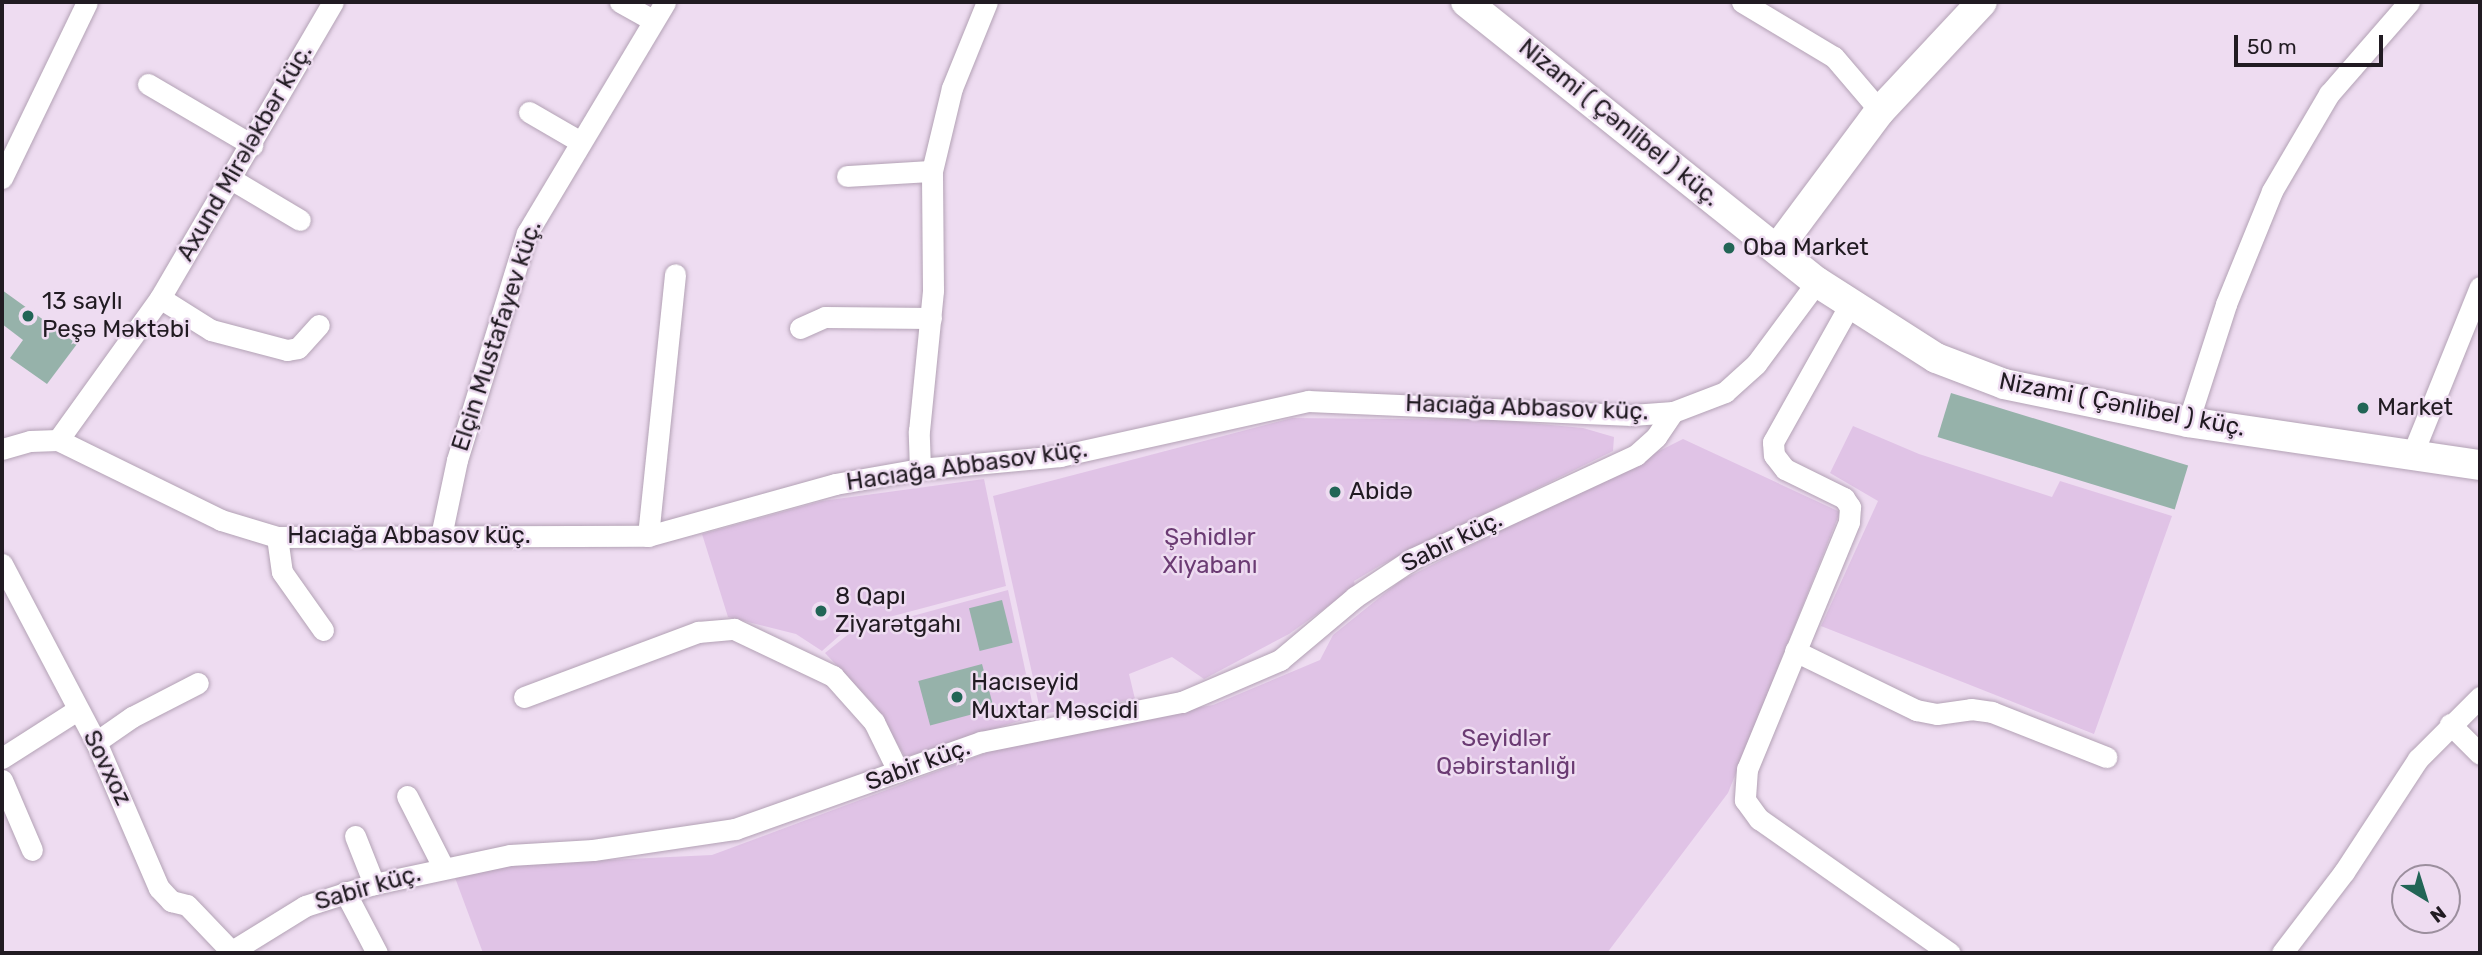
<!DOCTYPE html>
<html>
<head>
<meta charset="utf-8">
<style>
	body { margin:0 }
	#map { position:relative; width:2482px; height:955px; overflow:hidden; background:#eedcf1; font-family:Rubik,sans-serif }
	div>[style] { position:absolute }
	[style*='--x'] { left:calc(var(--x)*1px); top:calc(var(--y)*1px); width:calc(var(--w)*1px); rotate:calc(var(--a)*1deg) }
	.green>* { inset:0; background:#e0c3e6 }
	.building>* { inset:0; background:#96b2aa; transform-origin:0 0 }
	.roads { filter:drop-shadow(0 0 2px #b3a2b5) drop-shadow(0 0 2px #b3a2b5) }
	.street>* { height:21px; margin:-10.5px; padding:0 10.5px; transform-origin:10.5px; border-radius:10.5px; background:#fff }
	.secondary>* { height:30px; margin:-15px; padding:0 15px; transform-origin:15px; border-radius:15px; background:#fff }
	.dots>* { width:19px; height:19px; translate:-50% -50%; box-sizing:border-box; border:4px solid #eedcf1; border-radius:50% }
	span { translate:-50% -50%; white-space:nowrap; text-align:center; line-height:1.15; -webkit-text-stroke:5px #eedcf1; paint-order:stroke }
	.street-label { font-size:24px; color:#211b22 }
	.poi-label { font-size:24px; color:#211b22 }
	.left { translate:0 -50%; text-align:left }
	.park-label { font-size:24px; color:#6b3b73 }
	.frame { position:absolute; inset:0; border:4px solid #211b22; pointer-events:none }
	.north { position:absolute; left:2391px; top:864px; width:70px; height:70px; box-sizing:border-box; background:#eedcf1; border:2px solid #9c8f9e; border-radius:50%; rotate:142deg; font-size:19px; font-weight:700; line-height:28px; text-align:center; color:#211b22 }
	.north::after { content:''; display:block; margin:auto; width:24px; height:32px; background:#226556; clip-path:polygon(50% 0,100% 100%,50% 72%,0 100%) }
	.scale { position:absolute; left:2234px; top:35px; width:149px; height:32px; box-sizing:border-box; border:4px solid #211b22; border-top:0; padding-left:9px; font-size:21px; line-height:24px; white-space:nowrap; color:#211b22; -webkit-text-stroke:5px #eedcf1; paint-order:stroke }
</style>
</head>
<body>
<div id="map">
	<div class="green">
		<i style="clip-path:polygon(1292px 418px,1499px 420px,1583px 428px,1614px 437px,1613px 451px,1381px 565px,1354px 581px,1355px 587px,1289px 634px,1204px 679px,1172px 657px,1129px 674px,1135px 699px,1041px 714px,993px 496px)"></i>
		<i style="clip-path:polygon(1853px 426px,1919px 454px,2052px 497px,2060px 481px,2172px 516px,2094px 734px,1821px 626px,1878px 501px,1830px 473px)"></i>
		<i style="clip-path:polygon(1683px 439px,1840px 512px,1728px 793px,1607px 953px,483px 953px,454px 875px,503px 865px,712px 855px,1037px 734px,1213px 705px,1320px 660px,1333px 635px,1400px 581px)"></i>
		<i style="clip-path:polygon(984px 479px,1006px 586px,848px 628px,822px 651px,796px 634px,728px 617px,702px 534px,822px 501px)"></i>
		<i style="clip-path:polygon(1008px 590px,1035px 716px,905px 757px,875px 706px,825px 653px,850px 633px)"></i>
	</div>
	<div class="building">
		<i style="clip-path:polygon(2px 290px,77px 344px,47px 384px,10px 358px,23px 340px,2px 324px)"></i>
		<i style="left:1951px;top:393px;width:248px;height:46px;rotate:17deg"></i>
		<i style="left:1002px;top:600px;width:44px;height:34px;rotate:76deg"></i>
		<i style="left:982px;top:664px;width:46px;height:66px;rotate:75deg"></i>
	</div>
	<div class="roads">
		<div class="street">
			<i style="--x:620;--y:2;--w:37;--a:29"></i>
			<i style="--x:1742;--y:2;--w:107;--a:30.9"></i>
			<i style="--x:1834;--y:57;--w:71;--a:49.6"></i>
			<i style="--x:148;--y:84;--w:121;--a:30.4"></i>
			<i style="--x:529;--y:112;--w:58;--a:30.1"></i>
			<i style="--x:847;--y:176;--w:85;--a:-3.4"></i>
			<i style="--x:2;--y:178;--w:195;--a:-64.2"></i>
			<i style="--x:231;--y:179;--w:80;--a:30.7"></i>
			<i style="--x:160;--y:298;--w:60;--a:32.1"></i>
			<i style="--x:211;--y:330;--w:79;--a:14.7"></i>
			<i style="--x:287;--y:350;--w:11;--a:-10"></i>
			<i style="--x:298;--y:348;--w:31;--a:-48"></i>
			<i style="--x:1849;--y:306;--w:156;--a:119.2"></i>
			<i style="--x:1773;--y:442;--w:13;--a:86"></i>
			<i style="--x:1774;--y:455;--w:18;--a:52"></i>
			<i style="--x:1785;--y:469;--w:66;--a:26.2"></i>
			<i style="--x:1844;--y:498;--w:11;--a:56"></i>
			<i style="--x:1850;--y:507;--w:15;--a:94"></i>
			<i style="--x:1849;--y:522;--w:267;--a:112.4"></i>
			<i style="--x:1747;--y:769;--w:31;--a:94"></i>
			<i style="--x:1745;--y:800;--w:24;--a:54"></i>
			<i style="--x:1759;--y:819;--w:233;--a:35.1"></i>
			<i style="--x:800;--y:328;--w:27;--a:-24"></i>
			<i style="--x:825;--y:317;--w:106;--a:0.5"></i>
			<i style="--x:2188;--y:422;--w:124;--a:-72.1"></i>
			<i style="--x:2226;--y:304;--w:122;--a:-67.8"></i>
			<i style="--x:2272;--y:191;--w:113;--a:-59.6"></i>
			<i style="--x:2329;--y:94;--w:122;--a:-49"></i>
			<i style="--x:58;--y:440;--w:175;--a:-54.3"></i>
			<i style="--x:160;--y:298;--w:343;--a:-59.7"></i>
			<i style="--x:2;--y:449;--w:29;--a:-16"></i>
			<i style="--x:30;--y:441;--w:28;--a:-2"></i>
			<i style="--x:58;--y:440;--w:182;--a:26.1"></i>
			<i style="--x:221;--y:520;--w:59;--a:16.9"></i>
			<i style="--x:277;--y:537;--w:371;--a:-0.2"></i>
			<i style="--x:648;--y:536;--w:194;--a:-15.5"></i>
			<i style="--x:835;--y:484;--w:86;--a:-10"></i>
			<i style="--x:920;--y:469;--w:141;--a:-5.3"></i>
			<i style="--x:1060;--y:456;--w:254;--a:-12.5"></i>
			<i style="--x:1308;--y:401;--w:324;--a:2.5"></i>
			<i style="--x:1632;--y:415;--w:41;--a:-4.2"></i>
			<i style="--x:1673;--y:412;--w:56;--a:-21"></i>
			<i style="--x:1725;--y:392;--w:42;--a:-42.1"></i>
			<i style="--x:1756;--y:364;--w:102;--a:-53.4"></i>
			<i style="--x:2412;--y:455;--w:181;--a:-68"></i>
			<i style="--x:920;--y:469;--w:38;--a:-92"></i>
			<i style="--x:919;--y:431;--w:142;--a:-84.3"></i>
			<i style="--x:933;--y:290;--w:119;--a:-90.5"></i>
			<i style="--x:932;--y:171;--w:85;--a:-76.5"></i>
			<i style="--x:952;--y:88;--w:93;--a:-67.9"></i>
			<i style="--x:441;--y:536;--w:78;--a:-78.1"></i>
			<i style="--x:457;--y:460;--w:238;--a:-72.9"></i>
			<i style="--x:527;--y:233;--w:269;--a:-59.1"></i>
			<i style="--x:648;--y:536;--w:263;--a:-84.1"></i>
			<i style="--x:277;--y:537;--w:35;--a:82"></i>
			<i style="--x:282;--y:572;--w:71;--a:54.7"></i>
			<i style="--x:2;--y:564;--w:201;--a:62.2"></i>
			<i style="--x:96;--y:742;--w:159;--a:66.7"></i>
			<i style="--x:159;--y:888;--w:18;--a:47"></i>
			<i style="--x:171;--y:901;--w:16;--a:14"></i>
			<i style="--x:187;--y:905;--w:64;--a:46.3"></i>
			<i style="--x:1795;--y:651;--w:135;--a:26"></i>
			<i style="--x:1916;--y:710;--w:21;--a:11"></i>
			<i style="--x:1937;--y:714;--w:34;--a:-8"></i>
			<i style="--x:1971;--y:709;--w:21;--a:8"></i>
			<i style="--x:1992;--y:712;--w:123;--a:21.5"></i>
			<i style="--x:524;--y:697;--w:186;--a:-20.5"></i>
			<i style="--x:698;--y:632;--w:36;--a:-5"></i>
			<i style="--x:734;--y:629;--w:110;--a:25.4"></i>
			<i style="--x:833;--y:676;--w:62;--a:48.3"></i>
			<i style="--x:874;--y:722;--w:55;--a:63.9"></i>
			<i style="--x:2450;--y:724;--w:42;--a:45"></i>
			<i style="--x:96;--y:742;--w:44;--a:-34.8"></i>
			<i style="--x:132;--y:717;--w:74;--a:-27.3"></i>
			<i style="--x:2;--y:758;--w:89;--a:-32.6"></i>
			<i style="--x:2;--y:780;--w:76;--a:66.8"></i>
			<i style="--x:407;--y:796;--w:80;--a:63.1"></i>
			<i style="--x:355;--y:836;--w:52;--a:68.4"></i>
			<i style="--x:345;--y:892;--w:69;--a:62.3"></i>
			<i style="--x:229;--y:953;--w:89;--a:-31.7"></i>
			<i style="--x:305;--y:906;--w:72;--a:-17.7"></i>
			<i style="--x:374;--y:884;--w:139;--a:-12"></i>
			<i style="--x:510;--y:855;--w:83;--a:-3.4"></i>
			<i style="--x:593;--y:850;--w:144;--a:-8.4"></i>
			<i style="--x:735;--y:829;--w:261;--a:-19.5"></i>
			<i style="--x:981;--y:742;--w:205;--a:-11.3"></i>
			<i style="--x:1182;--y:702;--w:107;--a:-23.2"></i>
			<i style="--x:1280;--y:660;--w:98;--a:-40"></i>
			<i style="--x:1355;--y:597;--w:69;--a:-33.7"></i>
			<i style="--x:1412;--y:559;--w:247;--a:-24.9"></i>
			<i style="--x:1636;--y:455;--w:27;--a:-42"></i>
			<i style="--x:1656;--y:437;--w:30;--a:-56"></i>
			<i style="--x:2282;--y:953;--w:102;--a:-52.6"></i>
			<i style="--x:2344;--y:872;--w:135;--a:-56.8"></i>
			<i style="--x:2418;--y:759;--w:88;--a:-45"></i>
		</div>
		<div class="secondary">
			<i style="--x:1466;--y:2;--w:449;--a:38.6"></i>
			<i style="--x:1817;--y:282;--w:141;--a:32.6"></i>
			<i style="--x:1936;--y:358;--w:73;--a:20.9"></i>
			<i style="--x:2004;--y:384;--w:188;--a:11.7"></i>
			<i style="--x:2188;--y:422;--w:295;--a:8.4"></i>
			<i style="--x:1777;--y:249;--w:172;--a:-53.3"></i>
			<i style="--x:1880;--y:111;--w:149;--a:-46.9"></i>
		</div>
	</div>
	<div class="dots">
		<i style="left:1729px;top:248px;background:#226556"></i>
		<i style="left:28px;top:316px;background:#226556"></i>
		<i style="left:2363px;top:408px;background:#226556"></i>
		<i style="left:1335px;top:492px;background:#226556"></i>
		<i style="left:821px;top:611px;background:#226556"></i>
		<i style="left:957px;top:697px;background:#226556"></i>
	</div>
	<div class="street-label">
		<span style="left:1619px;top:123px;rotate:39deg">Nizami ( Çənlibel ) küç.</span>
		<span style="left:245px;top:153px;rotate:-60deg">Axund Mirələkbər küç.</span>
		<span style="left:497px;top:336px;rotate:-72deg">Elçin Mustafayev küç.</span>
		<span style="left:2122px;top:405px;rotate:11deg">Nizami ( Çənlibel ) küç.</span>
		<span style="left:1527px;top:408px;rotate:2deg">Hacıağa Abbasov küç.</span>
		<span style="left:967px;top:466px;rotate:-8deg">Hacıağa Abbasov küç.</span>
		<span style="left:409px;top:536px">Hacıağa Abbasov küç.</span>
		<span style="left:1452px;top:542px;rotate:-26deg">Sabir küç.</span>
		<span style="left:918px;top:765px;rotate:-20deg">Sabir küç.</span>
		<span style="left:107px;top:768px;rotate:64deg">Sovxoz</span>
		<span style="left:368px;top:888px;rotate:-16deg">Sabir küç.</span>
	</div>
	<div class="poi-label">
		<span class="left" style="left:1743px;top:248px">Oba Market</span>
		<span class="left" style="left:42px;top:316px">13 saylı<br>Peşə Məktəbi</span>
		<span class="left" style="left:2377px;top:408px">Market</span>
		<span class="left" style="left:1349px;top:492px">Abidə</span>
		<span class="left" style="left:835px;top:611px">8 Qapı<br>Ziyarətgahı</span>
		<span class="left" style="left:971px;top:697px">Hacıseyid<br>Muxtar Məscidi</span>
	</div>
	<div class="park-label">
		<span style="left:1210px;top:552px">Şəhidlər<br>Xiyabanı</span>
		<span style="left:1506px;top:753px">Seyidlər<br>Qəbirstanlığı</span>
	</div>
	<div class="frame"></div>
	<div class="north">N</div>
	<div class="scale">50 m</div>
</div>
</body>
</html>
